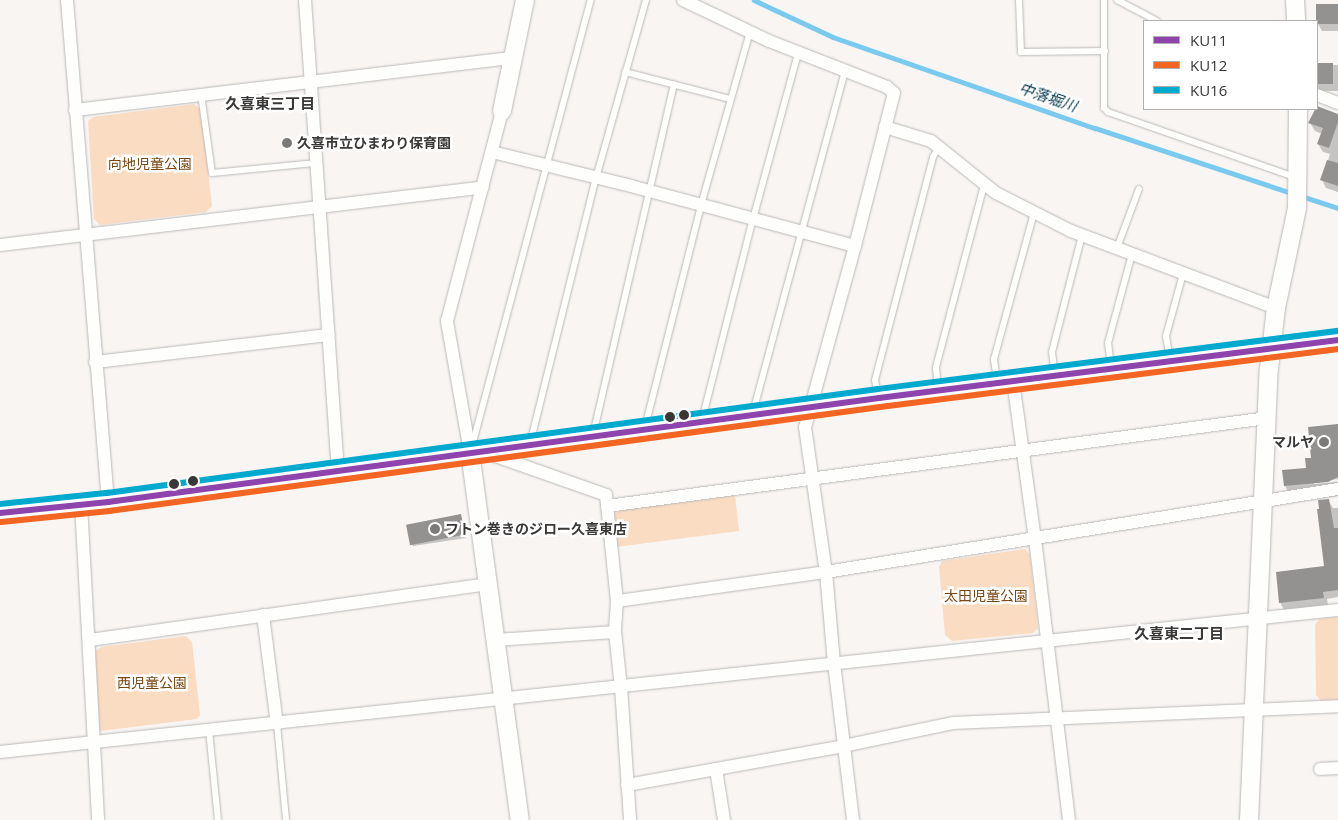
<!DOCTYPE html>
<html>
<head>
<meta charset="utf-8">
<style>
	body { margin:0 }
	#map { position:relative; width:1338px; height:820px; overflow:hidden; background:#f8f5f3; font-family:"Open Sans","Noto Sans JP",sans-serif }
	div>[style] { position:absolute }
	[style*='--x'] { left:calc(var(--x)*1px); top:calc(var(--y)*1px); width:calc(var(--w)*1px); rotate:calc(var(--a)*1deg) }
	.green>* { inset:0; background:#fadcc3 }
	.shadow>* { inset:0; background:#0003; transform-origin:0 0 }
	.stream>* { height:4.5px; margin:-2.25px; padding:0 2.25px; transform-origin:2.25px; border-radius:2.25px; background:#7acaf0 }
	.building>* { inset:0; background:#949291; transform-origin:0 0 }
	.roads { filter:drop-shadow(0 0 1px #bbb9b8) drop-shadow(0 0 1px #bbb9b8) }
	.lane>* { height:6px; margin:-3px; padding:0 3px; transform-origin:3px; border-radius:3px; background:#fefefd }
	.street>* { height:12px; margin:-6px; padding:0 6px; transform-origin:6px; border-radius:6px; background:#fefefd }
	.secondary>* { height:18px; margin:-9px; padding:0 9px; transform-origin:9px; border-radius:9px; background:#fefefd }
	.bus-1>* { height:6px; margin:-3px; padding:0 3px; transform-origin:3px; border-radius:3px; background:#8e44ad }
	.bus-2>* { height:6px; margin:-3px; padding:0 3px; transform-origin:3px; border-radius:3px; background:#f26522 }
	.bus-3>* { height:6px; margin:-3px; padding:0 3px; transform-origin:3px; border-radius:3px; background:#00a9ce }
	.dots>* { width:14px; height:14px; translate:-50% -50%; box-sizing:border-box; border:2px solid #fff; border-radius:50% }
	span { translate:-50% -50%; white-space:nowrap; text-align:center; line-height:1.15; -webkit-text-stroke:5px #fff; paint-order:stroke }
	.poi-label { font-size:14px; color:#3a3837; font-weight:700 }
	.left { translate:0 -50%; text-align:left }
	.right { translate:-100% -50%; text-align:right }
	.park-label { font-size:14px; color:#7a4711 }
	.water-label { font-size:15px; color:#04384e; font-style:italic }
	.neighbourhood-label { font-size:15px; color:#3a3837; font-weight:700 }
	.legend { position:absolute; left:1143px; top:20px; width:175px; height:90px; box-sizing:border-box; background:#fff; border:1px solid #b0afaf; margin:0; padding:6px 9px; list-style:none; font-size:15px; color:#3a3837 }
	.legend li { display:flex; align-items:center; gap:10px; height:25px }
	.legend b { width:25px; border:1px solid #b0afaf }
</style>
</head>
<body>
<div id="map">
	<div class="green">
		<i style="clip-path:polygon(194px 104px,201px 110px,212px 206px,206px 212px,100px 225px,94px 219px,88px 121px,94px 117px)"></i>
		<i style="clip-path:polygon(735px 495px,739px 531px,616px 547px,614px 514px,622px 510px)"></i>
		<i style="clip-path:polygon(1025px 549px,1030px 555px,1038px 628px,1033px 633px,952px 641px,945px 635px,939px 567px,942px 561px)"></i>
		<i style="clip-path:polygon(1338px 617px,1338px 700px,1321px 701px,1316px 695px,1315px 625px,1319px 619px)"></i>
		<i style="clip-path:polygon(186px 636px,192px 642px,200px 715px,197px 719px,101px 731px,98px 728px,95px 652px,101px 647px)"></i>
	</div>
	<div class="shadow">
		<i style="clip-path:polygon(1338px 5px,1338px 31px,1322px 31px,1318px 24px)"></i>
		<i style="left:1317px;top:65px;width:21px;height:26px"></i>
		<i style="clip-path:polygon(1315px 109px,1338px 115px,1338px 192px,1326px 188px,1322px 180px,1330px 154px,1323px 152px,1318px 144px,1322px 134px,1315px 131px,1310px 123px)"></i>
		<i style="clip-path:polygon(1338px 425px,1338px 479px,1314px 482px,1314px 484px,1338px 482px,1338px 496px,1294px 501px,1285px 486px,1284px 472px,1308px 469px,1312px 459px)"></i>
		<i style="clip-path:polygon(1328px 500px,1333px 508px,1338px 508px,1338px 597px,1327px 599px,1328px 605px,1284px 610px,1280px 602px,1325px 567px)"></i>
		<i style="clip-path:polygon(461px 515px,466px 538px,413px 546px,411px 543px)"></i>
	</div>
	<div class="stream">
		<i style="--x:754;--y:0;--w:87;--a:25.1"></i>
		<i style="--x:833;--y:37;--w:277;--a:19.2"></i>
		<i style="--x:1095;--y:128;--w:210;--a:18.3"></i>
		<i style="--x:1301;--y:196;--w:39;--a:18"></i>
	</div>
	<div class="building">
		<i style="left:1316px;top:4px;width:22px;height:20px"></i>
		<i style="left:1317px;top:63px;width:16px;height:21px"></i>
		<i style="clip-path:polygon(1317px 106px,1338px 114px,1338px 122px,1329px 148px,1317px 144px,1323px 128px,1308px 123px)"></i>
		<i style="clip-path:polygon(1327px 160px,1338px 163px,1338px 186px,1320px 180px)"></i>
		<i style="clip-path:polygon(1338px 424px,1338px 477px,1328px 482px,1284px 486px,1282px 470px,1306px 468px,1305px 458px,1311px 458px,1308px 427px)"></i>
		<i style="clip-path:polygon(1329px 499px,1334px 528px,1338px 528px,1338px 590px,1323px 592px,1324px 598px,1279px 603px,1276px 572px,1324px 566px,1317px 509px,1319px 509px,1318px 500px)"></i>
		<i style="left:461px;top:514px;width:21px;height:56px;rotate:79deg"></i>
	</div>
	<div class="roads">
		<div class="lane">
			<i style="--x:1019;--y:0;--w:52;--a:87.8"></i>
			<i style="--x:1021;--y:52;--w:84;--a:-0.7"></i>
			<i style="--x:1104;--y:0;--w:108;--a:90"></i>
			<i style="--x:1104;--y:108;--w:6;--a:45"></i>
			<i style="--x:1108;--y:112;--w:198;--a:19.2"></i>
			<i style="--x:1117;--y:0;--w:45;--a:27.7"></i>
			<i style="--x:625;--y:72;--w:108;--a:14.4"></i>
			<i style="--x:201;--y:94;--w:80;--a:82.1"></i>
			<i style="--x:212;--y:173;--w:103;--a:-5.5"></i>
			<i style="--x:1117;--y:248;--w:63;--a:-69.6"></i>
			<i style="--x:1170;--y:359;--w:23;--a:-100"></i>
			<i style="--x:1166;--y:336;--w:64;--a:-74.7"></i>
			<i style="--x:1111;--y:367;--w:24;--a:-97"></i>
			<i style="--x:1108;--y:343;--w:92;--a:-74.9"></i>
			<i style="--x:1055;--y:374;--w:22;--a:-98"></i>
			<i style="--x:1052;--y:352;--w:121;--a:-75.6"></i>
			<i style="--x:997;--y:381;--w:22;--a:-98"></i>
			<i style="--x:994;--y:359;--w:151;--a:-74.7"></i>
			<i style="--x:938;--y:390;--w:23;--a:-95"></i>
			<i style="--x:936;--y:367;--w:188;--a:-75.2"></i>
			<i style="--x:879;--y:398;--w:18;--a:-103"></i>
			<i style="--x:875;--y:380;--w:230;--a:-75.4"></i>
			<i style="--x:933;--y:157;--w:12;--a:-59"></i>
			<i style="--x:753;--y:412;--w:353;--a:-74.9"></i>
			<i style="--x:702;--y:420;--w:207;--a:-75.8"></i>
			<i style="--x:753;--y:219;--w:172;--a:-74.8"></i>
			<i style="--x:645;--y:427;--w:229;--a:-75.8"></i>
			<i style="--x:701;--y:205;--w:180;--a:-74.2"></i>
			<i style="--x:593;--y:435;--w:360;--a:-77"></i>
			<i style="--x:530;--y:444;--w:274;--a:-76.1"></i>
			<i style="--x:596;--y:178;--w:185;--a:-74.3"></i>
			<i style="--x:472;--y:446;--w:462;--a:-75.1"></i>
			<i style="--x:277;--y:724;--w:96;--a:84.6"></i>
			<i style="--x:209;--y:730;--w:90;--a:84.3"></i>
		</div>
		<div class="street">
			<i style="--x:67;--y:0;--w:504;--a:85.33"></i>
			<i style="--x:305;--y:0;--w:472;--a:86"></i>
			<i style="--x:683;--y:0;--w:95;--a:25.5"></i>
			<i style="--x:769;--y:41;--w:127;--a:21.3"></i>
			<i style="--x:887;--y:87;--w:9;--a:41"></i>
			<i style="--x:894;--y:93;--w:158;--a:104.3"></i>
			<i style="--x:855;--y:246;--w:188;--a:105.4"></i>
			<i style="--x:805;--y:427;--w:147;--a:81.8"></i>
			<i style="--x:826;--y:572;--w:91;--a:85"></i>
			<i style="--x:834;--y:663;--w:158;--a:83.1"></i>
			<i style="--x:1317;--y:95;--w:22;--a:21"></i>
			<i style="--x:75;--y:110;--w:441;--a:-6.8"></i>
			<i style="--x:885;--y:127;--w:48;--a:16.9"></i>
			<i style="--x:931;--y:141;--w:83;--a:38.7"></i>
			<i style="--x:996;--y:193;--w:84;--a:26.9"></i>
			<i style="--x:1071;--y:231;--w:219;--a:20.6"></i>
			<i style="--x:492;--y:152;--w:143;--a:13.7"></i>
			<i style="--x:631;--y:186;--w:232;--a:15"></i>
			<i style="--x:0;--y:245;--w:486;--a:-6.8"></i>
			<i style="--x:95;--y:362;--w:235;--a:-6.6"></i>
			<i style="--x:1013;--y:381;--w:160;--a:82.1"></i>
			<i style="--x:1035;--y:539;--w:283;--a:83.1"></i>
			<i style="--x:470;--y:452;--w:133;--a:-100"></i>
			<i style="--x:447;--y:321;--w:217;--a:-75.3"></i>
			<i style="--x:487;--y:453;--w:126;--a:19.4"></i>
			<i style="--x:606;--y:495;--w:107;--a:84.1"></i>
			<i style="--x:617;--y:601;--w:31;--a:94"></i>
			<i style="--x:615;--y:632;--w:55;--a:83.8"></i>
			<i style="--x:621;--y:687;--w:133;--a:86.1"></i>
			<i style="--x:81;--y:504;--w:316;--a:86.9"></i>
			<i style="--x:607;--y:506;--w:666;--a:-7.59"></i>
			<i style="--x:617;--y:601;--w:211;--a:-7.9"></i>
			<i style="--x:826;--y:572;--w:519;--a:-9.21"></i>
			<i style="--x:263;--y:615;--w:110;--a:82.7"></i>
			<i style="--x:90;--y:640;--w:402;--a:-8"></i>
			<i style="--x:495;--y:640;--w:120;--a:-3.8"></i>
			<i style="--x:0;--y:752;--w:1346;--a:-6.06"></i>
			<i style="--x:716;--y:769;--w:52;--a:81.1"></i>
			<i style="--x:1320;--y:769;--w:18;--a:-3"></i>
			<i style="--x:627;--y:785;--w:220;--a:-10.2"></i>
			<i style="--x:844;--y:746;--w:111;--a:-11.9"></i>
			<i style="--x:953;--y:723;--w:385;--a:-2.5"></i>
		</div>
		<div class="secondary">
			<i style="--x:1295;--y:0;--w:21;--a:87"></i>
			<i style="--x:502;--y:111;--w:113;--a:-78.3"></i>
			<i style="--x:470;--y:452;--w:371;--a:82.3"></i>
			<i style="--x:0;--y:513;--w:109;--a:-5.8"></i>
			<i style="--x:108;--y:502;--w:778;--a:-7.68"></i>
			<i style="--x:879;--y:398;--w:463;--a:-7.2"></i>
			<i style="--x:1249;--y:820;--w:451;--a:-87.5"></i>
			<i style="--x:1269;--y:369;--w:61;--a:-83.5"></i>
			<i style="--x:1276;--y:308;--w:102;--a:-78.1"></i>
			<i style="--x:1297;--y:208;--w:99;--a:-89.4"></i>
		</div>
	</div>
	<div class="bus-1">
		<i style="--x:0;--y:513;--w:109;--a:-5.8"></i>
		<i style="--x:108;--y:502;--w:778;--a:-7.68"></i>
		<i style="--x:879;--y:398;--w:463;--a:-7.2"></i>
	</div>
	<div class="bus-2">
		<i style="--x:1;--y:522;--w:109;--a:-5.8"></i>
		<i style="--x:109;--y:511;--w:778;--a:-7.68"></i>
		<i style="--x:880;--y:407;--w:462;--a:-7.2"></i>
	</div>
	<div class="bus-3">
		<i style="--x:0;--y:504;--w:108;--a:-5.9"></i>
		<i style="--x:107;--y:493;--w:778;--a:-7.68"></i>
		<i style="--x:878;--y:389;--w:463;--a:-7.2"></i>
	</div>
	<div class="dots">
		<i style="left:287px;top:143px;background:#7c7a79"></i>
		<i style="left:684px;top:415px;background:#3a3837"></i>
		<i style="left:670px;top:417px;background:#3a3837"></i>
		<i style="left:1324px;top:442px;background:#7c7a79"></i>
		<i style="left:193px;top:481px;background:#3a3837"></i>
		<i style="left:174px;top:484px;background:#3a3837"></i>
		<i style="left:435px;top:529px;background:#7c7a79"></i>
	</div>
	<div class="poi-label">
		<span class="left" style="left:297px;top:143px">久喜市立ひまわり保育園</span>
		<span class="right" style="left:1314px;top:442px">マルヤ</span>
		<span class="left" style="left:445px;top:529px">フトン巻きのジロー久喜東店</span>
	</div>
	<div class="park-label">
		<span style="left:150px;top:164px">向地児童公園</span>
		<span style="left:986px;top:596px">太田児童公園</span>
		<span style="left:152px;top:683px">西児童公園</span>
	</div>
	<div class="water-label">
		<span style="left:1048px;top:97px;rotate:19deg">中落堀川</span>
	</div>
	<div class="neighbourhood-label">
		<span style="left:270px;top:104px">久喜東三丁目</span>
		<span style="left:1179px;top:634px">久喜東二丁目</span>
	</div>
	<ul class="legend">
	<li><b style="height:6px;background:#8e44ad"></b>KU11</li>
	<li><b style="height:6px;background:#f26522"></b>KU12</li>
	<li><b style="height:6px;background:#00a9ce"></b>KU16</li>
	</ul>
</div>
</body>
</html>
